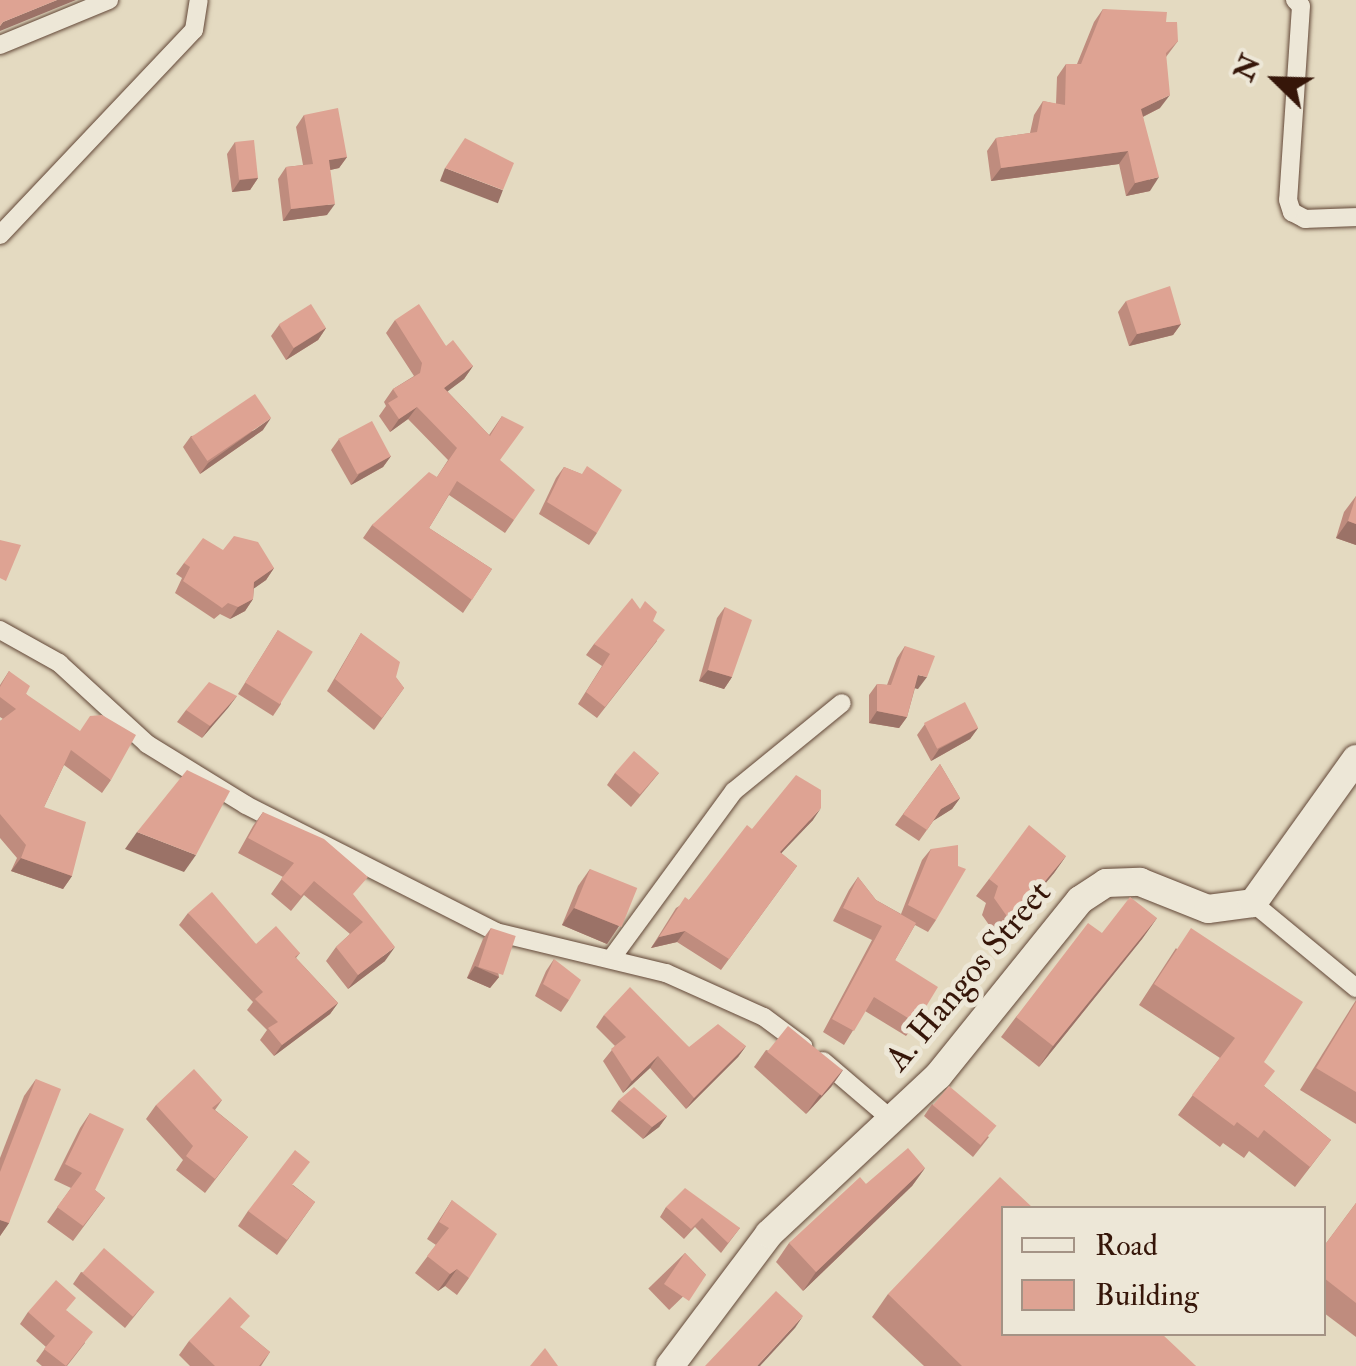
<!DOCTYPE html>
<html>
<head>
<meta charset="utf-8">
<style>
	body { margin:0 }
	#map { position:relative; width:1356px; height:1366px; overflow:hidden; background:#e4dac1; font-family:"IM FELL Double Pica",serif }
	div>[style] { position:absolute }
	[style*='--x'] { left:calc(var(--x)*1px); top:calc(var(--y)*1px); width:calc(var(--w)*1px); rotate:calc(var(--a)*1deg) }
	.roads { filter:drop-shadow(0 0 2px #624737) drop-shadow(0 0 2px #624737) }
	.street>* { height:18px; margin:-9px; padding:0 9px; transform-origin:9px; border-radius:9px; background:#ede7d7 }
	.secondary>* { height:28px; margin:-14px; padding:0 14px; transform-origin:14px; border-radius:14px; background:#ede7d7 }
	.wall>* { inset:0; background:#bf8c7e; transform-origin:0 0 }
	.shaded-wall>* { inset:0; background:#9b7267; transform-origin:0 0 }
	.building>* { inset:0; background:#dea393; transform-origin:0 0 }
	span { translate:-50% -50%; white-space:nowrap; text-align:center; line-height:1.15; -webkit-text-stroke:10px #ede7d7; paint-order:stroke }
	.street-label { font-size:35px; color:#361609 }
	.legend { position:absolute; left:1001px; top:1206px; width:325px; height:130px; box-sizing:border-box; background:#ede7d7; border:2px solid #a49385; margin:0; padding:12px 18px; list-style:none; font-size:30px; color:#361609 }
	.legend li { display:flex; align-items:center; gap:20px; height:50px }
	.legend b { width:50px; border:2px solid #a49385 }
	.north { position:absolute; left:1226px; top:30px; width:100px; height:100px; -webkit-text-stroke:8px #ede7d7; paint-order:stroke; rotate:293deg; font-size:28px; font-weight:700; line-height:40px; text-align:center; color:#361609 }
	.north::after { content:''; display:block; margin:auto; width:35px; height:45px; background:#361609; clip-path:polygon(50% 0,100% 100%,50% 72%,0 100%) }
</style>
</head>
<body>
<div id="map">
	<div class="roads">
		<div class="street">
			<i style="--x:1295;--y:0;--w:8;--a:45"></i>
			<i style="--x:1301;--y:6;--w:194;--a:93.8"></i>
			<i style="--x:1288;--y:200;--w:13;--a:72"></i>
			<i style="--x:1292;--y:212;--w:15;--a:28"></i>
			<i style="--x:1305;--y:219;--w:51;--a:-2.2"></i>
			<i style="--x:0;--y:45;--w:118;--a:-22.4"></i>
			<i style="--x:0;--y:235;--w:282;--a:-46.6"></i>
			<i style="--x:194;--y:30;--w:30;--a:-81"></i>
			<i style="--x:0;--y:630;--w:68;--a:29.2"></i>
			<i style="--x:59;--y:663;--w:120;--a:42.6"></i>
			<i style="--x:147;--y:744;--w:116;--a:31.6"></i>
			<i style="--x:246;--y:805;--w:280;--a:26.9"></i>
			<i style="--x:496;--y:932;--w:175;--a:13.6"></i>
			<i style="--x:666;--y:973;--w:107;--a:24.2"></i>
			<i style="--x:764;--y:1017;--w:49;--a:36.6"></i>
			<i style="--x:1253;--y:903;--w:134;--a:39.5"></i>
			<i style="--x:611;--y:959;--w:208;--a:-53.8"></i>
			<i style="--x:734;--y:791;--w:139;--a:-39.2"></i>
			<i style="--x:823;--y:1061;--w:89;--a:40.5"></i>
		</div>
		<div class="secondary">
			<i style="--x:670;--y:1366;--w:165;--a:-53.1"></i>
			<i style="--x:769;--y:1234;--w:231;--a:-43.1"></i>
			<i style="--x:938;--y:1076;--w:226;--a:-51.1"></i>
			<i style="--x:1080;--y:900;--w:31;--a:-33"></i>
			<i style="--x:1106;--y:883;--w:34;--a:-2"></i>
			<i style="--x:1140;--y:882;--w:73;--a:21.7"></i>
			<i style="--x:1208;--y:909;--w:45;--a:-7.6"></i>
			<i style="--x:1253;--y:903;--w:177;--a:-54.4"></i>
		</div>
	</div>
	<div class="wall">
		<i style="clip-path:polygon(1103px 9px,1166px 22px,1178px 41px,1166px 57px,1160px 108px,1143px 117px,1150px 191px,1126px 196px,1119px 164px,991px 181px,987px 151px,996px 138px,1030px 133px,1034px 115px,1043px 101px,1056px 104px,1057px 77px,1066px 64px,1077px 64px,1094px 22px)"></i>
		<i style="clip-path:polygon(304px 115px,347px 157px,339px 168px,330px 170px,327px 215px,283px 221px,278px 179px,286px 167px,303px 165px,296px 127px)"></i>
		<i style="clip-path:polygon(235px 142px,258px 178px,250px 190px,232px 192px,227px 154px)"></i>
		<i style="clip-path:polygon(1126px 301px,1181px 324px,1173px 335px,1129px 346px,1118px 312px)"></i>
		<i style="clip-path:polygon(395px 320px,446px 346px,473px 366px,464px 379px,447px 391px,489px 435px,502px 416px,500px 460px,514px 520px,505px 533px,449px 495px,429px 528px,492px 569px,463px 613px,363px 538px,372px 525px,437px 477px,448px 460px,408px 419px,390px 432px,379px 416px,386px 406px,384px 402px,393px 389px,414px 376px,386px 333px)"></i>
		<i style="clip-path:polygon(279px 325px,326px 328px,318px 340px,286px 360px,271px 336px)"></i>
		<i style="clip-path:polygon(263px 430px,200px 474px,183px 447px,191px 436px)"></i>
		<i style="clip-path:polygon(339px 439px,391px 456px,383px 467px,351px 485px,331px 450px)"></i>
		<i style="clip-path:polygon(564px 467px,581px 474px,597px 533px,589px 545px,539px 514px,556px 478px)"></i>
		<i style="clip-path:polygon(1356px 496px,1356px 545px,1336px 538px,1344px 512px)"></i>
		<i style="clip-path:polygon(223px 550px,274px 568px,266px 580px,254px 588px,253px 599px,245px 611px,230px 619px,220px 614px,214px 619px,175px 593px,182px 578px,176px 574px,184px 563px)"></i>
		<i style="clip-path:polygon(725px 607px,732px 677px,724px 689px,699px 681px,717px 618px)"></i>
		<i style="clip-path:polygon(640px 609px,653px 621px,657px 641px,597px 718px,578px 704px,602px 666px,586px 655px,594px 644px)"></i>
		<i style="clip-path:polygon(278px 630px,281px 704px,273px 716px,238px 694px)"></i>
		<i style="clip-path:polygon(361px 633px,404px 688px,374px 730px,327px 691px)"></i>
		<i style="clip-path:polygon(905px 646px,918px 689px,915px 688px,907px 717px,899px 728px,869px 723px,869px 695px,877px 684px,887px 685px,897px 658px)"></i>
		<i style="clip-path:polygon(9px 671px,26px 694px,111px 780px,102px 793px,64px 765px,44px 807px,72px 876px,63px 889px,11px 871px,17px 858px,0 838px,0 721px,3px 719px,0 717px,0 685px)"></i>
		<i style="clip-path:polygon(237px 696px,202px 738px,177px 722px,186px 710px)"></i>
		<i style="clip-path:polygon(925px 724px,978px 728px,970px 739px,931px 761px,917px 735px)"></i>
		<i style="clip-path:polygon(940px 764px,960px 798px,952px 809px,934px 820px,919px 841px,895px 825px)"></i>
		<i style="clip-path:polygon(615px 773px,659px 773px,631px 807px,607px 785px)"></i>
		<i style="clip-path:polygon(263px 812px,354px 896px,385px 961px,348px 989px,326px 961px,336px 947px,350px 934px,304px 895px,291px 911px,271px 894px,283px 877px,238px 853px,253px 826px)"></i>
		<i style="clip-path:polygon(813px 820px,781px 853px,797px 866px,721px 970px,677px 942px,651px 948px,676px 908px,689px 900px,752px 829px)"></i>
		<i style="clip-path:polygon(931px 849px,936px 920px,928px 932px,915px 925px,895px 960px,916px 1023px,906px 1036px,865px 1011px,844px 1045px,823px 1032px,872px 940px,833px 921px,849px 890px,858px 877px,876px 900px,901px 914px,922px 860px)"></i>
		<i style="clip-path:polygon(1066px 856px,1054px 873px,999px 939px,982px 915px,986px 903px,976px 896px,989px 879px)"></i>
		<i style="clip-path:polygon(590px 869px,619px 926px,607px 944px,562px 925px,578px 886px)"></i>
		<i style="clip-path:polygon(188px 913px,256px 944px,300px 953px,296px 958px,338px 1003px,330px 1014px,274px 1056px,260px 1040px,267px 1030px,247px 1010px,253px 1002px,179px 925px)"></i>
		<i style="clip-path:polygon(1157px 918px,1142px 939px,1039px 1067px,1001px 1037px,1016px 1017px,1102px 933px)"></i>
		<i style="clip-path:polygon(491px 928px,499px 977px,490px 988px,467px 978px,483px 939px)"></i>
		<i style="clip-path:polygon(1176px 948px,1264px 1062px,1264px 1086px,1331px 1140px,1295px 1187px,1249px 1151px,1244px 1158px,1223px 1143px,1220px 1147px,1178px 1115px,1220px 1058px,1139px 1005px)"></i>
		<i style="clip-path:polygon(554px 959px,569px 1000px,561px 1012px,535px 996px,546px 971px)"></i>
		<i style="clip-path:polygon(1356px 1000px,1356px 1124px,1300px 1090px)"></i>
		<i style="clip-path:polygon(604px 1015px,689px 1047px,746px 1046px,738px 1057px,686px 1109px,650px 1068px,623px 1093px,603px 1061px,615px 1046px,596px 1027px)"></i>
		<i style="clip-path:polygon(766px 1050px,843px 1070px,831px 1087px,806px 1114px,754px 1067px)"></i>
		<i style="clip-path:polygon(36px 1079px,9px 1223px,0 1236px,0 1158px,24px 1096px)"></i>
		<i style="clip-path:polygon(222px 1100px,215px 1110px,248px 1137px,205px 1193px,176px 1170px,183px 1160px,146px 1119px,156px 1105px)"></i>
		<i style="clip-path:polygon(619px 1100px,667px 1116px,659px 1127px,643px 1139px,611px 1111px)"></i>
		<i style="clip-path:polygon(932px 1104px,989px 1137px,973px 1157px,924px 1116px)"></i>
		<i style="clip-path:polygon(90px 1113px,95px 1190px,105px 1198px,73px 1241px,47px 1222px,71px 1188px,54px 1180px,80px 1128px)"></i>
		<i style="clip-path:polygon(925px 1168px,912px 1186px,803px 1291px,776px 1262px,789px 1243px,866px 1184px)"></i>
		<i style="clip-path:polygon(293px 1185px,315px 1202px,277px 1255px,238px 1226px,248px 1211px)"></i>
		<i style="clip-path:polygon(452px 1200px,469px 1278px,457px 1295px,445px 1286px,438px 1291px,415px 1273px,436px 1245px,427px 1239px)"></i>
		<i style="clip-path:polygon(1356px 1203px,1356px 1337px,1324px 1313px,1324px 1246px)"></i>
		<i style="clip-path:polygon(666px 1207px,740px 1228px,721px 1253px,695px 1227px,684px 1239px,660px 1217px)"></i>
		<i style="left:685px;top:1253px;width:30px;height:51px;rotate:46deg"></i>
		<i style="clip-path:polygon(81px 1272px,154px 1292px,125px 1328px,73px 1284px)"></i>
		<i style="clip-path:polygon(888px 1294px,1196px 1366px,924px 1366px,872px 1317px)"></i>
		<i style="clip-path:polygon(67px 1311px,85px 1343px,67px 1366px,42px 1366px,36px 1361px,46px 1347px,20px 1324px,28px 1312px)"></i>
		<i style="clip-path:polygon(241px 1328px,270px 1352px,261px 1366px,190px 1366px,179px 1355px,189px 1341px)"></i>
	</div>
	<div class="shaded-wall">
		<i style="clip-path:polygon(57px 0,76px 0,0 31px,0 26px,3px 22px)"></i>
		<i style="clip-path:polygon(1170px 95px,1160px 108px,1132px 122px,1141px 109px)"></i>
		<i style="clip-path:polygon(1128px 151px,1119px 164px,991px 181px,1001px 168px)"></i>
		<i style="clip-path:polygon(347px 157px,339px 168px,321px 172px,329px 160px)"></i>
		<i style="left:445px;top:168px;width:62px;height:14px;rotate:21deg"></i>
		<i style="clip-path:polygon(1159px 177px,1150px 191px,1126px 196px,1135px 183px)"></i>
		<i style="clip-path:polygon(258px 178px,250px 190px,232px 192px,240px 180px)"></i>
		<i style="clip-path:polygon(335px 204px,327px 215px,283px 221px,291px 209px)"></i>
		<i style="clip-path:polygon(1181px 324px,1173px 335px,1129px 346px,1137px 334px)"></i>
		<i style="clip-path:polygon(326px 328px,318px 340px,286px 360px,294px 348px)"></i>
		<i style="clip-path:polygon(473px 366px,464px 379px,435px 401px,444px 388px)"></i>
		<i style="clip-path:polygon(417px 407px,408px 419px,390px 432px,399px 419px)"></i>
		<i style="clip-path:polygon(271px 418px,263px 430px,200px 474px,208px 463px)"></i>
		<i style="clip-path:polygon(391px 456px,383px 467px,351px 485px,359px 474px)"></i>
		<i style="clip-path:polygon(1348px 521px,1356px 524px,1356px 545px,1336px 538px)"></i>
		<i style="clip-path:polygon(274px 568px,266px 580px,246px 594px,254px 582px)"></i>
		<i style="clip-path:polygon(253px 599px,245px 611px,230px 619px,238px 607px)"></i>
		<i style="clip-path:polygon(708px 670px,732px 677px,724px 689px,699px 681px)"></i>
		<i style="clip-path:polygon(918px 675px,927px 677px,918px 689px,910px 687px)"></i>
		<i style="clip-path:polygon(237px 696px,228px 708px,202px 738px,210px 726px)"></i>
		<i style="clip-path:polygon(877px 711px,907px 717px,899px 728px,869px 723px)"></i>
		<i style="clip-path:polygon(978px 728px,970px 739px,931px 761px,939px 749px)"></i>
		<i style="clip-path:polygon(960px 798px,952px 809px,933px 821px,941px 809px)"></i>
		<i style="clip-path:polygon(821px 808px,813px 820px,772px 863px,780px 852px)"></i>
		<i style="clip-path:polygon(137px 832px,196px 855px,184px 872px,125px 849px)"></i>
		<i style="clip-path:polygon(1066px 856px,1054px 873px,999px 939px,1011px 922px)"></i>
		<i style="clip-path:polygon(21px 858px,72px 876px,63px 889px,11px 871px)"></i>
		<i style="clip-path:polygon(574px 908px,619px 926px,607px 944px,562px 925px)"></i>
		<i style="clip-path:polygon(1157px 918px,1142px 939px,1039px 1067px,1053px 1046px)"></i>
		<i style="clip-path:polygon(685px 931px,677px 942px,651px 948px,659px 937px)"></i>
		<i style="clip-path:polygon(395px 947px,385px 961px,348px 989px,358px 975px)"></i>
		<i style="clip-path:polygon(475px 966px,499px 977px,490px 988px,467px 978px)"></i>
		<i style="clip-path:polygon(338px 1003px,330px 1014px,274px 1056px,282px 1045px)"></i>
		<i style="clip-path:polygon(746px 1046px,738px 1057px,686px 1109px,694px 1098px)"></i>
		<i style="clip-path:polygon(658px 1056px,650px 1068px,623px 1093px,632px 1081px)"></i>
		<i style="clip-path:polygon(843px 1070px,831px 1087px,806px 1114px,818px 1097px)"></i>
		<i style="clip-path:polygon(667px 1116px,659px 1127px,643px 1139px,652px 1127px)"></i>
		<i style="clip-path:polygon(925px 1168px,912px 1186px,803px 1291px,816px 1272px)"></i>
		<i style="clip-path:polygon(0 1220px,9px 1223px,0 1236px)"></i>
		<i style="clip-path:polygon(457px 1269px,445px 1286px,438px 1291px,450px 1274px)"></i>
		<i style="clip-path:polygon(803px 1316px,795px 1328px,760px 1366px,757px 1366px)"></i>
	</div>
	<div class="building">
		<i style="clip-path:polygon(0 0,57px 0,3px 22px,0 26px)"></i>
		<i style="clip-path:polygon(1103px 9px,1167px 12px,1166px 22px,1177px 22px,1178px 41px,1166px 53px,1170px 95px,1141px 109px,1159px 177px,1135px 183px,1128px 151px,1001px 168px,996px 138px,1037px 132px,1043px 101px,1065px 105px,1066px 64px,1081px 64px)"></i>
		<i style="clip-path:polygon(338px 108px,347px 157px,329px 160px,335px 204px,291px 209px,286px 167px,313px 164px,304px 115px)"></i>
		<i style="clip-path:polygon(465px 138px,514px 163px,503px 190px,445px 168px)"></i>
		<i style="left:254px;top:140px;width:38px;height:19px;rotate:84deg"></i>
		<i style="clip-path:polygon(1170px 286px,1181px 324px,1137px 334px,1126px 301px)"></i>
		<i style="left:311px;top:304px;width:28px;height:38px;rotate:58deg"></i>
		<i style="clip-path:polygon(419px 304px,446px 346px,453px 340px,473px 366px,444px 388px,490px 436px,502px 416px,524px 427px,500px 460px,535px 490px,514px 520px,457px 481px,429px 528px,492px 569px,472px 600px,372px 525px,429px 472px,437px 477px,457px 448px,417px 407px,399px 419px,388px 403px,398px 397px,393px 389px,420px 373px,422px 363px,395px 320px)"></i>
		<i style="left:255px;top:394px;width:29px;height:77px;rotate:56deg"></i>
		<i style="left:372px;top:421px;width:40px;height:38px;rotate:62deg"></i>
		<i style="clip-path:polygon(587px 466px,622px 490px,597px 533px,547px 502px,564px 467px,582px 474px)"></i>
		<i style="clip-path:polygon(1356px 496px,1356px 524px,1348px 521px)"></i>
		<i style="clip-path:polygon(234px 536px,258px 542px,274px 568px,254px 582px,253px 599px,238px 607px,228px 603px,222px 608px,183px 581px,190px 567px,184px 563px,203px 538px,223px 550px)"></i>
		<i style="clip-path:polygon(0 540px,21px 545px,6px 581px,0 578px)"></i>
		<i style="clip-path:polygon(632px 598px,640px 609px,645px 601px,657px 612px,653px 621px,665px 630px,605px 707px,586px 692px,610px 654px,594px 644px)"></i>
		<i style="clip-path:polygon(725px 607px,752px 620px,732px 677px,708px 670px)"></i>
		<i style="left:278px;top:630px;width:41px;height:62px;rotate:32deg"></i>
		<i style="clip-path:polygon(361px 633px,400px 662px,396px 677px,404px 688px,382px 718px,335px 679px)"></i>
		<i style="clip-path:polygon(905px 646px,935px 656px,927px 677px,918px 675px,907px 717px,877px 711px,877px 684px,891px 685px)"></i>
		<i style="clip-path:polygon(9px 671px,30px 686px,26px 694px,80px 731px,90px 716px,102px 715px,136px 735px,111px 780px,71px 750px,44px 807px,86px 822px,72px 876px,21px 858px,26px 845px,0 814px,0 721px,16px 709px,0 697px,0 687px)"></i>
		<i style="clip-path:polygon(209px 682px,237px 696px,210px 726px,186px 710px)"></i>
		<i style="left:965px;top:702px;width:29px;height:46px;rotate:63deg"></i>
		<i style="left:634px;top:751px;width:33px;height:29px;rotate:41deg"></i>
		<i style="clip-path:polygon(940px 764px,960px 798px,941px 809px,927px 830px,903px 814px)"></i>
		<i style="clip-path:polygon(187px 770px,230px 791px,196px 855px,137px 832px)"></i>
		<i style="clip-path:polygon(796px 775px,821px 790px,821px 808px,780px 852px,797px 866px,729px 959px,685px 931px,659px 937px,685px 897px,689px 900px,747px 825px,752px 829px)"></i>
		<i style="clip-path:polygon(263px 812px,324px 839px,368px 877px,353px 894px,395px 947px,358px 975px,336px 947px,363px 922px,314px 881px,301px 896px,281px 879px,294px 863px,248px 838px)"></i>
		<i style="clip-path:polygon(1029px 825px,1066px 856px,1011px 922px,994px 898px,998px 886px,989px 879px)"></i>
		<i style="clip-path:polygon(958px 845px,958px 866px,966px 869px,936px 920px,908px 905px,931px 849px)"></i>
		<i style="left:590px;top:869px;width:51px;height:42px;rotate:22deg"></i>
		<i style="clip-path:polygon(858px 877px,876px 900px,916px 923px,895px 960px,938px 987px,916px 1023px,874px 997px,854px 1031px,832px 1019px,882px 926px,843px 908px)"></i>
		<i style="clip-path:polygon(212px 892px,256px 944px,276px 926px,300px 953px,295px 957px,338px 1003px,282px 1045px,268px 1028px,278px 1022px,255px 999px,263px 992px,188px 913px)"></i>
		<i style="clip-path:polygon(1130px 897px,1157px 918px,1053px 1046px,1016px 1017px,1088px 923px,1102px 933px)"></i>
		<i style="left:491px;top:928px;width:26px;height:41px;rotate:18deg"></i>
		<i style="clip-path:polygon(1191px 928px,1303px 1002px,1264px 1062px,1275px 1071px,1264px 1086px,1331px 1140px,1310px 1167px,1264px 1130px,1258px 1138px,1237px 1122px,1234px 1126px,1192px 1095px,1235px 1038px,1154px 984px)"></i>
		<i style="clip-path:polygon(554px 959px,581px 980px,569px 1000px,543px 984px)"></i>
		<i style="clip-path:polygon(630px 987px,689px 1047px,718px 1024px,746px 1046px,694px 1098px,658px 1056px,632px 1081px,611px 1049px,626px 1037px,604px 1015px)"></i>
		<i style="clip-path:polygon(1356px 1002px,1356px 1092px,1316px 1068px)"></i>
		<i style="left:788px;top:1026px;width:70px;height:33px;rotate:39deg"></i>
		<i style="clip-path:polygon(194px 1069px,222px 1100px,212px 1108px,248px 1137px,215px 1179px,186px 1156px,193px 1146px,156px 1105px)"></i>
		<i style="clip-path:polygon(36px 1079px,61px 1089px,9px 1223px,0 1220px,0 1172px)"></i>
		<i style="left:949px;top:1086px;width:62px;height:25px;rotate:40deg"></i>
		<i style="clip-path:polygon(634px 1087px,667px 1116px,652px 1127px,619px 1100px)"></i>
		<i style="clip-path:polygon(90px 1113px,124px 1129px,95px 1190px,105px 1198px,83px 1226px,57px 1207px,82px 1173px,65px 1164px)"></i>
		<i style="clip-path:polygon(908px 1148px,925px 1168px,816px 1272px,789px 1243px,860px 1177px,866px 1184px)"></i>
		<i style="clip-path:polygon(295px 1150px,310px 1162px,292px 1185px,315px 1202px,287px 1240px,248px 1211px)"></i>
		<i style="clip-path:polygon(1000px 1177px,1033px 1208px,1004px 1208px,1004px 1334px,1162px 1334px,1196px 1366px,962px 1366px,888px 1294px)"></i>
		<i style="clip-path:polygon(685px 1188px,740px 1228px,728px 1243px,702px 1218px,691px 1229px,666px 1207px)"></i>
		<i style="clip-path:polygon(452px 1200px,497px 1234px,469px 1278px,457px 1269px,450px 1274px,427px 1256px,449px 1228px,439px 1222px)"></i>
		<i style="clip-path:polygon(1356px 1203px,1356px 1303px,1324px 1278px,1324px 1246px)"></i>
		<i style="left:104px;top:1248px;width:67px;height:33px;rotate:41deg"></i>
		<i style="clip-path:polygon(685px 1253px,706px 1275px,689px 1301px,664px 1284px)"></i>
		<i style="clip-path:polygon(56px 1280px,76px 1298px,66px 1310px,93px 1332px,66px 1366px,44px 1349px,55px 1336px,28px 1312px)"></i>
		<i style="clip-path:polygon(776px 1291px,803px 1316px,757px 1366px,705px 1366px)"></i>
		<i style="clip-path:polygon(230px 1297px,250px 1316px,240px 1327px,270px 1352px,259px 1366px,215px 1366px,189px 1341px)"></i>
		<i style="clip-path:polygon(545px 1348px,558px 1366px,530px 1366px)"></i>
	</div>
	<div class="street-label">
		<span style="left:968px;top:976px;rotate:-50deg">A. Hangos Street</span>
	</div>
	<ul class="legend">
	<li><b style="height:12px;background:#ede7d7"></b>Road</li>
	<li><b style="height:28px;background:#dea393"></b>Building</li>
	</ul>
	<div class="north">N</div>
</div>
</body>
</html>
